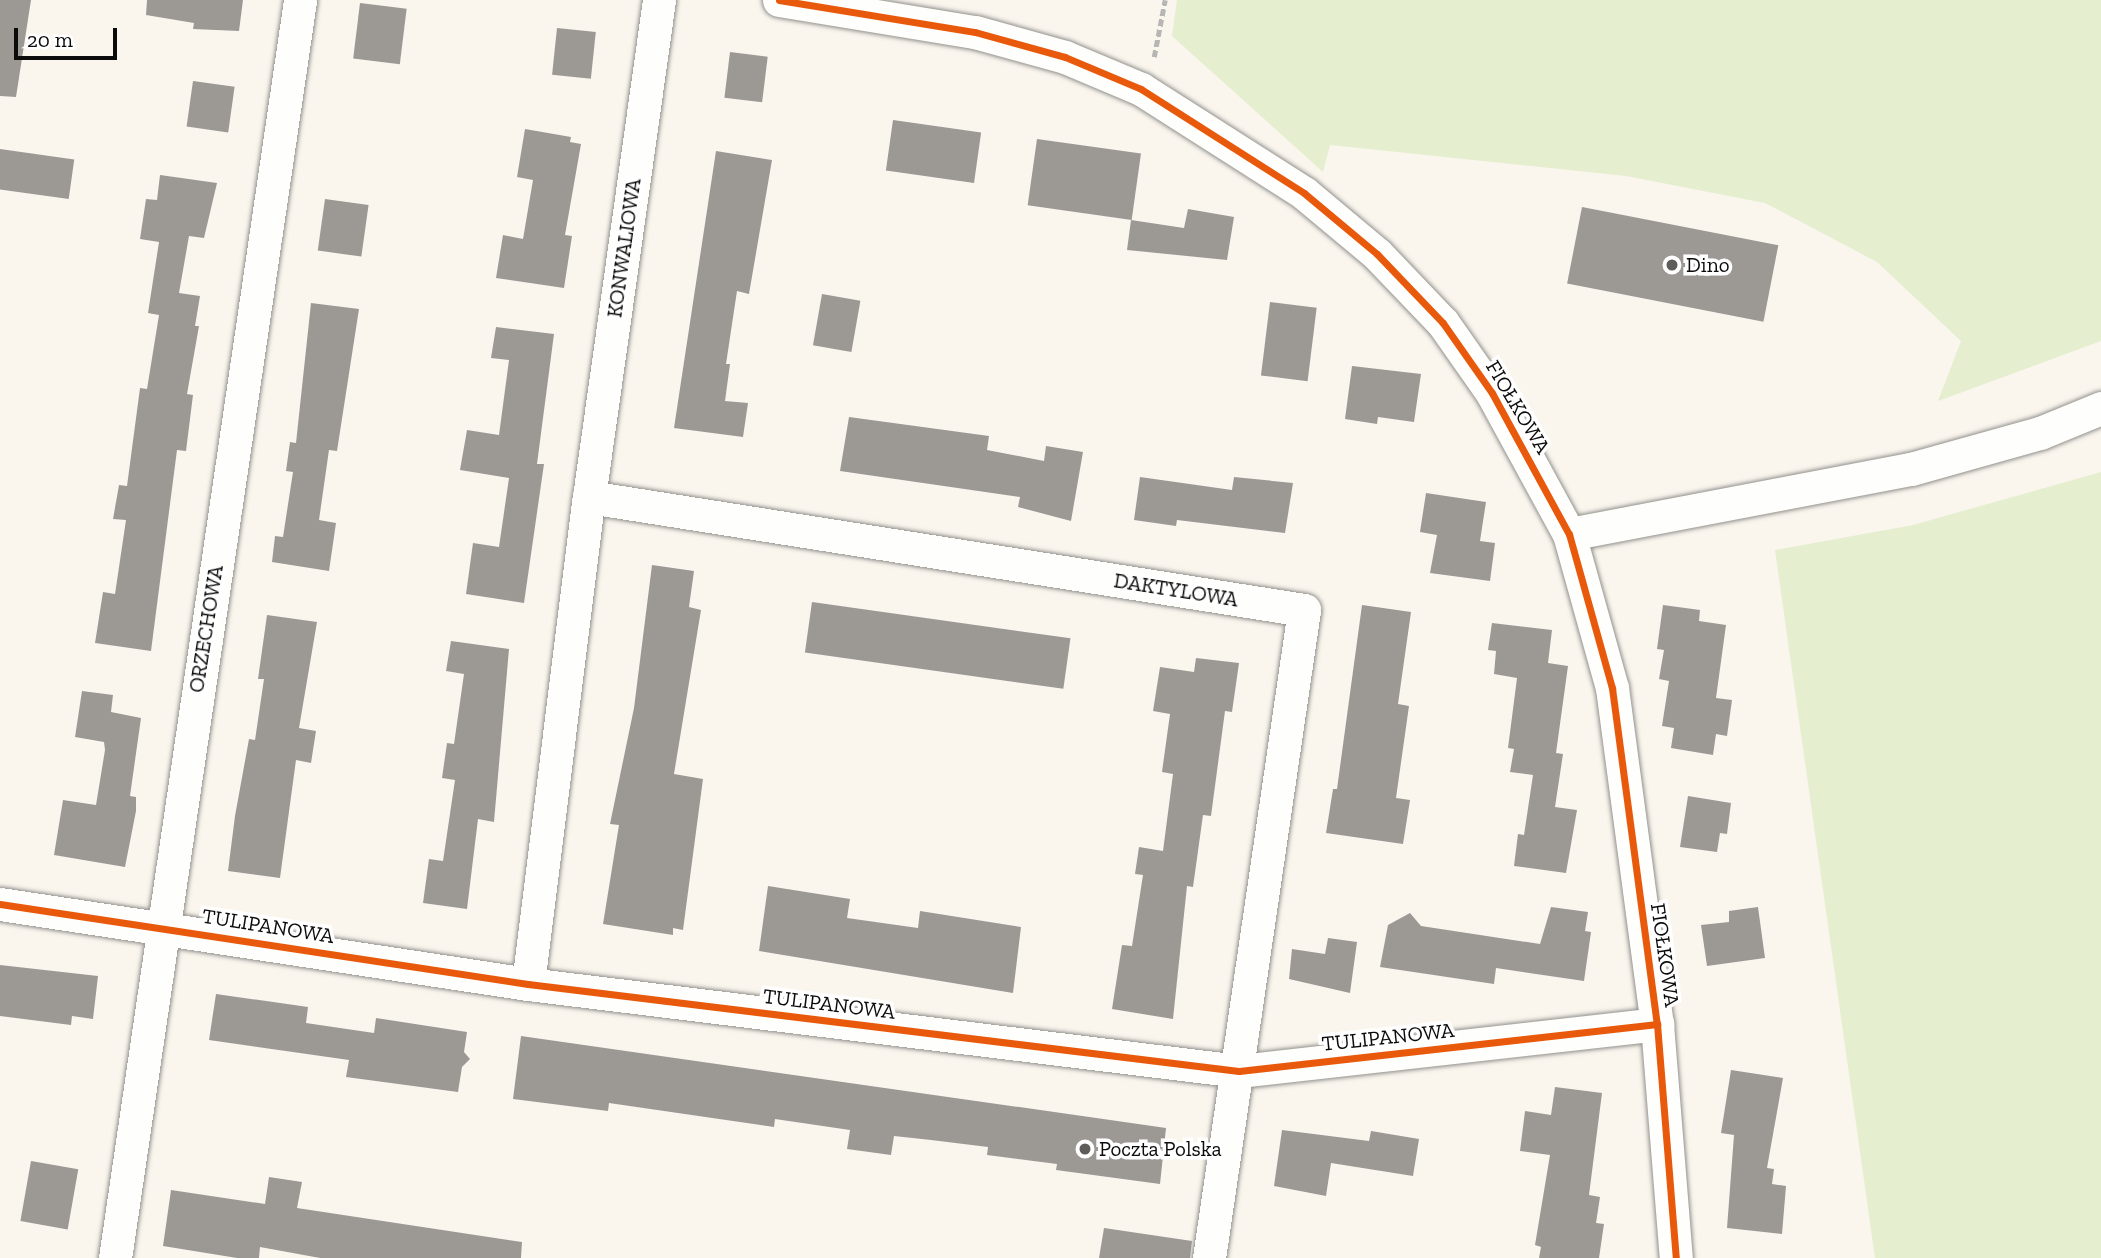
<!DOCTYPE html>
<html>
<head>
<meta charset="utf-8">
<style>
	body { margin:0 }
	#map { position:relative; width:2101px; height:1258px; overflow:hidden; background:#faf6ee; font-family:"Zilla Slab",serif }
	div>[style] { position:absolute }
	[style*='--x'] { left:calc(var(--x)*1px); top:calc(var(--y)*1px); width:calc(var(--w)*1px); rotate:calc(var(--a)*1deg) }
	.green>* { inset:0; background:#e5eecf }
	.building>* { inset:0; background:#9c9995; transform-origin:0 0 }
	.path>* { height:4.5px; margin-top:-2.25px; transform-origin:0; background:repeating-linear-gradient(90deg,#b7b6b5 0 7px,transparent 0 10.5px) }
	.roads { filter:drop-shadow(0 0 2px #93918d) drop-shadow(0 0 2px #93918d) }
	.street>* { height:33px; margin:-16.5px; padding:0 16.5px; transform-origin:16.5px; border-radius:16.5px; background:#fefefc }
	.cycleway>* { height:7px; margin:-3.5px; padding:0 3.5px; transform-origin:3.5px; border-radius:3.5px; background:#e8590c }
	.dots>* { width:19px; height:19px; translate:-50% -50%; box-sizing:border-box; border:4px solid #fff; border-radius:50% }
	span { translate:-50% -50%; white-space:nowrap; text-align:center; line-height:1.15; -webkit-text-stroke:7px #fff; paint-order:stroke }
	.street-label { font-size:21px; color:#0b0b0b }
	.poi-label { font-size:21px; color:#0b0b0b }
	.left { translate:0 -50%; text-align:left }
	.scale { position:absolute; left:14px; top:28px; width:103px; height:32px; box-sizing:border-box; border:4px solid #0b0b0b; border-top:0; padding-left:9px; font-size:21px; line-height:24px; white-space:nowrap; color:#0b0b0b; -webkit-text-stroke:5px #fff; paint-order:stroke }
</style>
</head>
<body>
<div id="map">
	<div class="green">
		<i style="clip-path:polygon(1177px 0,2101px 0,2101px 341px,1938px 401px,1961px 341px,1877px 262px,1765px 203px,1626px 176px,1330px 145px,1323px 172px,1172px 36px)"></i>
		<i style="clip-path:polygon(2101px 472px,2101px 1258px,1875px 1258px,1775px 550px,1913px 525px)"></i>
	</div>
	<div class="building">
		<i style="clip-path:polygon(0 0,31px 0,16px 97px,0 96px)"></i>
		<i style="clip-path:polygon(147px 0,243px 0,239px 31px,193px 29px,194px 23px,146px 15px)"></i>
		<i style="left:360px;top:3px;width:47px;height:56px;rotate:7deg"></i>
		<i style="left:557px;top:28px;width:39px;height:47px;rotate:6deg"></i>
		<i style="left:730px;top:52px;width:38px;height:46px;rotate:7deg"></i>
		<i style="left:193px;top:81px;width:42px;height:46px;rotate:8deg"></i>
		<i style="left:893px;top:120px;width:89px;height:51px;rotate:8deg"></i>
		<i style="clip-path:polygon(525px 129px,571px 137px,570px 142px,581px 144px,565px 235px,572px 236px,564px 288px,496px 278px,503px 235px,523px 239px,533px 180px,517px 177px)"></i>
		<i style="left:1037px;top:139px;width:105px;height:67px;rotate:8deg"></i>
		<i style="left:0;top:149px;width:75px;height:40px;rotate:8deg"></i>
		<i style="clip-path:polygon(716px 151px,772px 160px,749px 294px,737px 291px,726px 364px,730px 364px,725px 401px,748px 403px,743px 437px,674px 428px)"></i>
		<i style="clip-path:polygon(160px 175px,217px 183px,204px 238px,189px 236px,179px 293px,200px 296px,195px 326px,199px 326px,187px 394px,193px 395px,186px 451px,177px 450px,151px 651px,95px 643px,103px 592px,115px 594px,126px 520px,113px 519px,119px 485px,127px 486px,140px 388px,147px 389px,159px 315px,148px 313px,159px 242px,140px 239px,146px 199px,157px 200px)"></i>
		<i style="left:325px;top:199px;width:44px;height:52px;rotate:8deg"></i>
		<i style="left:1582px;top:207px;width:200px;height:78px;rotate:11deg"></i>
		<i style="clip-path:polygon(1188px 209px,1234px 217px,1227px 260px,1127px 250px,1131px 220px,1184px 228px)"></i>
		<i style="left:822px;top:294px;width:39px;height:52px;rotate:10deg"></i>
		<i style="left:1270px;top:302px;width:47px;height:74px;rotate:7deg"></i>
		<i style="clip-path:polygon(311px 303px,359px 309px,337px 451px,329px 450px,319px 520px,336px 523px,329px 571px,272px 562px,275px 536px,283px 537px,293px 472px,286px 471px,290px 442px,296px 443px)"></i>
		<i style="clip-path:polygon(496px 327px,554px 334px,537px 464px,544px 464px,524px 603px,466px 594px,473px 543px,499px 547px,509px 478px,460px 470px,467px 430px,499px 435px,509px 360px,491px 358px)"></i>
		<i style="clip-path:polygon(1352px 366px,1421px 374px,1414px 422px,1378px 417px,1377px 424px,1345px 419px)"></i>
		<i style="clip-path:polygon(849px 417px,989px 436px,987px 450px,1044px 461px,1046px 446px,1083px 452px,1071px 521px,1018px 507px,1020px 497px,840px 471px)"></i>
		<i style="clip-path:polygon(1140px 477px,1232px 490px,1234px 477px,1293px 483px,1285px 533px,1177px 520px,1176px 526px,1134px 520px)"></i>
		<i style="clip-path:polygon(1426px 493px,1486px 502px,1480px 541px,1495px 543px,1490px 581px,1430px 573px,1437px 535px,1420px 532px)"></i>
		<i style="clip-path:polygon(652px 565px,694px 571px,689px 607px,701px 610px,674px 774px,703px 779px,683px 930px,673px 928px,673px 935px,603px 924px,619px 825px,610px 824px,634px 708px)"></i>
		<i style="left:812px;top:602px;width:261px;height:51px;rotate:8deg"></i>
		<i style="clip-path:polygon(1362px 605px,1411px 612px,1398px 704px,1409px 706px,1396px 798px,1410px 800px,1403px 844px,1326px 833px,1333px 789px,1337px 789px)"></i>
		<i style="clip-path:polygon(1663px 605px,1700px 610px,1699px 621px,1726px 625px,1716px 698px,1732px 700px,1727px 736px,1716px 734px,1713px 755px,1671px 748px,1674px 728px,1662px 726px,1669px 681px,1659px 679px,1664px 650px,1657px 649px)"></i>
		<i style="clip-path:polygon(267px 615px,317px 622px,299px 728px,316px 731px,311px 763px,296px 760px,280px 878px,228px 871px,235px 816px,249px 739px,255px 740px,264px 679px,258px 679px)"></i>
		<i style="clip-path:polygon(1492px 623px,1552px 630px,1548px 663px,1568px 666px,1556px 753px,1563px 754px,1555px 807px,1577px 810px,1566px 873px,1514px 866px,1518px 834px,1524px 835px,1533px 775px,1510px 772px,1514px 749px,1508px 748px,1517px 678px,1494px 674px,1496px 651px,1488px 650px)"></i>
		<i style="clip-path:polygon(451px 641px,509px 649px,494px 822px,478px 819px,467px 909px,423px 903px,429px 859px,443px 861px,455px 780px,442px 778px,447px 743px,454px 744px,464px 674px,446px 671px)"></i>
		<i style="clip-path:polygon(1196px 658px,1239px 663px,1232px 712px,1225px 711px,1211px 816px,1203px 815px,1193px 887px,1187px 886px,1173px 1019px,1112px 1009px,1122px 945px,1132px 946px,1143px 875px,1135px 874px,1139px 847px,1163px 851px,1173px 774px,1162px 772px,1170px 714px,1153px 711px,1160px 667px,1194px 672px)"></i>
		<i style="clip-path:polygon(82px 691px,113px 695px,111px 712px,141px 718px,130px 796px,136px 797px,136px 811px,125px 867px,54px 855px,63px 800px,96px 805px,105px 750px,104px 742px,75px 737px)"></i>
		<i style="clip-path:polygon(1688px 796px,1731px 803px,1727px 834px,1720px 833px,1717px 852px,1680px 847px)"></i>
		<i style="clip-path:polygon(768px 886px,850px 899px,847px 918px,918px 928px,920px 911px,1021px 927px,1013px 993px,759px 951px)"></i>
		<i style="clip-path:polygon(1551px 907px,1588px 912px,1585px 931px,1591px 932px,1584px 981px,1496px 968px,1494px 984px,1380px 967px,1388px 925px,1410px 913px,1421px 926px,1540px 944px)"></i>
		<i style="clip-path:polygon(1758px 907px,1765px 958px,1707px 966px,1701px 925px,1729px 922px,1729px 911px)"></i>
		<i style="clip-path:polygon(1328px 938px,1357px 942px,1350px 993px,1289px 979px,1292px 949px,1325px 954px)"></i>
		<i style="clip-path:polygon(0 965px,98px 976px,93px 1019px,72px 1016px,71px 1025px,0 1016px)"></i>
		<i style="clip-path:polygon(216px 994px,308px 1007px,306px 1023px,374px 1033px,376px 1018px,467px 1032px,464px 1052px,470px 1059px,462px 1067px,458px 1092px,346px 1077px,349px 1060px,209px 1040px)"></i>
		<i style="clip-path:polygon(521px 1036px,1166px 1128px,1160px 1184px,1056px 1170px,1057px 1164px,987px 1155px,988px 1147px,931px 1140px,894px 1136px,891px 1155px,847px 1149px,850px 1130px,775px 1119px,774px 1127px,609px 1103px,608px 1111px,513px 1099px)"></i>
		<i style="clip-path:polygon(1731px 1070px,1783px 1078px,1767px 1168px,1774px 1169px,1772px 1184px,1786px 1186px,1782px 1234px,1727px 1228px,1734px 1135px,1721px 1133px)"></i>
		<i style="clip-path:polygon(1555px 1087px,1602px 1093px,1589px 1195px,1600px 1197px,1596px 1223px,1604px 1224px,1599px 1258px,1539px 1258px,1541px 1247px,1535px 1245px,1550px 1155px,1520px 1151px,1525px 1111px,1551px 1115px)"></i>
		<i style="clip-path:polygon(1282px 1130px,1369px 1141px,1371px 1131px,1419px 1139px,1413px 1176px,1331px 1163px,1326px 1196px,1274px 1186px)"></i>
		<i style="left:31px;top:1161px;width:48px;height:61px;rotate:10deg"></i>
		<i style="clip-path:polygon(269px 1177px,302px 1182px,297px 1208px,522px 1242px,521px 1258px,320px 1258px,260px 1247px,259px 1258px,237px 1258px,163px 1246px,171px 1190px,265px 1204px)"></i>
		<i style="clip-path:polygon(1104px 1228px,1192px 1241px,1190px 1258px,1099px 1258px)"></i>
	</div>
	<div class="path">
		<i style="--x:1154;--y:57;--w:58;--a:-79.1"></i>
	</div>
	<div class="roads">
		<div class="street">
			<i style="--x:779;--y:0;--w:199;--a:9.3"></i>
			<i style="--x:975;--y:32;--w:93;--a:15.5"></i>
			<i style="--x:1065;--y:57;--w:82;--a:22.8"></i>
			<i style="--x:1141;--y:89;--w:193;--a:32.5"></i>
			<i style="--x:1304;--y:193;--w:95;--a:39.9"></i>
			<i style="--x:1377;--y:254;--w:95;--a:46.3"></i>
			<i style="--x:1443;--y:323;--w:85;--a:55"></i>
			<i style="--x:1492;--y:393;--w:161;--a:61.4"></i>
			<i style="--x:1569;--y:534;--w:160;--a:74.4"></i>
			<i style="--x:1612;--y:688;--w:339;--a:82.4"></i>
			<i style="--x:1657;--y:1024;--w:235;--a:85.4"></i>
			<i style="--x:589;--y:497;--w:724;--a:8.98"></i>
			<i style="--x:1304;--y:610;--w:655;--a:98.34"></i>
			<i style="--x:1569;--y:534;--w:348;--a:-10.8"></i>
			<i style="--x:1911;--y:469;--w:134;--a:-15.6"></i>
			<i style="--x:2040;--y:433;--w:66;--a:-22.3"></i>
			<i style="--x:0;--y:904;--w:534;--a:8.62"></i>
			<i style="--x:528;--y:984;--w:716;--a:6.98"></i>
			<i style="--x:1239;--y:1071;--w:421;--a:-6.4"></i>
			<i style="--x:528;--y:984;--w:491;--a:-82.9"></i>
			<i style="--x:589;--y:497;--w:502;--a:-81.98"></i>
			<i style="--x:115;--y:1258;--w:1272;--a:-81.63"></i>
		</div>
	</div>
	<div class="cycleway">
		<i style="--x:779;--y:0;--w:199;--a:9.3"></i>
		<i style="--x:975;--y:32;--w:93;--a:15.5"></i>
		<i style="--x:1065;--y:57;--w:82;--a:22.8"></i>
		<i style="--x:1141;--y:89;--w:193;--a:32.5"></i>
		<i style="--x:1304;--y:193;--w:95;--a:39.9"></i>
		<i style="--x:1377;--y:254;--w:95;--a:46.3"></i>
		<i style="--x:1443;--y:323;--w:85;--a:55"></i>
		<i style="--x:1492;--y:393;--w:161;--a:61.4"></i>
		<i style="--x:1569;--y:534;--w:160;--a:74.4"></i>
		<i style="--x:1612;--y:688;--w:339;--a:82.4"></i>
		<i style="--x:1657;--y:1024;--w:235;--a:85.4"></i>
		<i style="--x:0;--y:904;--w:534;--a:8.62"></i>
		<i style="--x:528;--y:984;--w:716;--a:6.98"></i>
		<i style="--x:1239;--y:1071;--w:421;--a:-6.4"></i>
	</div>
	<div class="dots">
		<i style="left:1672px;top:265px;background:#5f5d5a"></i>
		<i style="left:1085px;top:1149px;background:#5f5d5a"></i>
	</div>
	<div class="street-label">
		<span style="left:624px;top:248px;rotate:-82deg">KONWALIOWA</span>
		<span style="left:1518px;top:407px;rotate:59deg">FIOŁKOWA</span>
		<span style="left:1176px;top:590px;rotate:9deg">DAKTYLOWA</span>
		<span style="left:206px;top:629px;rotate:-81deg">ORZECHOWA</span>
		<span style="left:268px;top:926px;rotate:9deg">TULIPANOWA</span>
		<span style="left:1665px;top:955px;rotate:82deg">FIOŁKOWA</span>
		<span style="left:829px;top:1004px;rotate:7deg">TULIPANOWA</span>
		<span style="left:1388px;top:1037px;rotate:-6deg">TULIPANOWA</span>
	</div>
	<div class="poi-label">
		<span class="left" style="left:1686px;top:265px">Dino</span>
		<span class="left" style="left:1099px;top:1149px">Poczta Polska</span>
	</div>
	<div class="scale">20 m</div>
</div>
</body>
</html>
